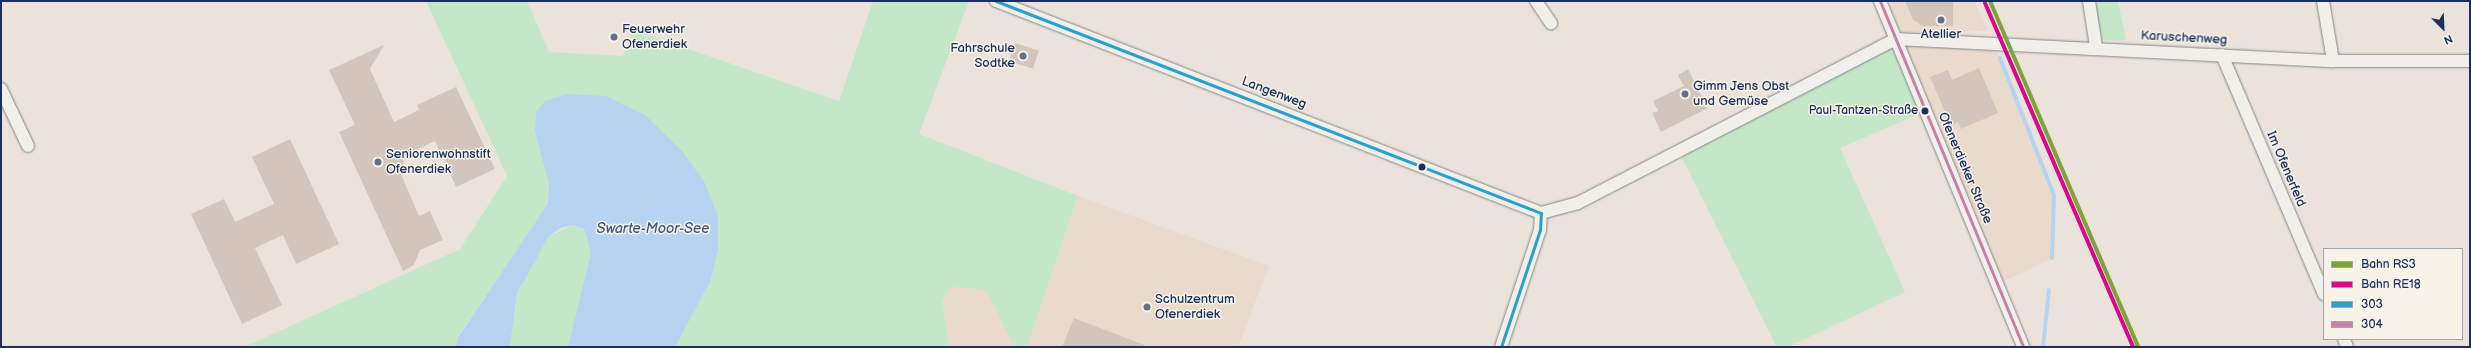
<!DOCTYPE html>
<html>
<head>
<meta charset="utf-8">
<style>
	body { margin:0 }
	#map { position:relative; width:2471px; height:348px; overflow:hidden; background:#ebe3db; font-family:"Balsamiq Sans",sans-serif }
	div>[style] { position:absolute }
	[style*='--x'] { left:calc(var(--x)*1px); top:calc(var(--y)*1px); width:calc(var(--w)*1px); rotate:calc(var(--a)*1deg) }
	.built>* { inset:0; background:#eadacb }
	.green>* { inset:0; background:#c4e7c7 }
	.water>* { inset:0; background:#b6d3f1 }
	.stream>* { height:4px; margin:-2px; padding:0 2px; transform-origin:2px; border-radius:2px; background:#b6d3f1 }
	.building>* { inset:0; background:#d2c6bc; transform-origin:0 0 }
	.roads { filter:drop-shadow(0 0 1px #85858a) drop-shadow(0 0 1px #85858a) }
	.street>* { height:12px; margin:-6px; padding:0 6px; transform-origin:6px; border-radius:6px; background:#f1efea }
	.bus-1>* { height:3px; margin:-1.5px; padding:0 1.5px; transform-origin:1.5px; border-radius:1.5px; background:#2ba0ce }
	.bus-2>* { height:3px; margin:-1.5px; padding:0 1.5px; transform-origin:1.5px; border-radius:1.5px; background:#c87fa9 }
	.rail-1>* { height:4px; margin:-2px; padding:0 2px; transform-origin:2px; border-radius:2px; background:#7ca438 }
	.rail-2>* { height:4px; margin:-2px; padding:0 2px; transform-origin:2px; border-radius:2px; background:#d7098b }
	.dots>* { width:11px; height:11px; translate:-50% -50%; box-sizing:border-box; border:2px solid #f7f3e8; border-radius:50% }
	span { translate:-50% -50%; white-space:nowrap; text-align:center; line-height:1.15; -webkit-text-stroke:3px #f7f3e8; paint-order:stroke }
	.bus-label { font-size:12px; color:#1b2f5e }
	.right { translate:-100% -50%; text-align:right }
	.poi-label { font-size:13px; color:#1b2f5e }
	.left { translate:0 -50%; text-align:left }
	.street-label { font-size:13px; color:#1b2f5e }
	.water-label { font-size:14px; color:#3c5685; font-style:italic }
	.frame { position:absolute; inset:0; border:2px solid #1b2f5e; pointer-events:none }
	.legend { position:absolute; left:2323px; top:248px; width:140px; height:92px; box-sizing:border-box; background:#f7f3e8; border:1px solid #9fa5b1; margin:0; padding:5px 7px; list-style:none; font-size:12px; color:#1b2f5e }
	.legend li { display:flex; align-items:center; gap:8px; height:20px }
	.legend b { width:20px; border:1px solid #9fa5b1 }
	.north { position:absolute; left:2423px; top:8px; width:40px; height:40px; -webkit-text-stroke:3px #f7f3e8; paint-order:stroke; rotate:156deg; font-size:11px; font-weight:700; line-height:16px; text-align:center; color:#1b2f5e }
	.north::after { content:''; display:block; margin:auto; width:14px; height:18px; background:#1b2f5e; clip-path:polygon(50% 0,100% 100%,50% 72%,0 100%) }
</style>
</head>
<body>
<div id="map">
	<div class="built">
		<i style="clip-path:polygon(1888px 1px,1974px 1px,1988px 31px,1901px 32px)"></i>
		<i style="clip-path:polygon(1896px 39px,1993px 42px,2054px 195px,2052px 258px,1998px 284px)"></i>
		<i style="clip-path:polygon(1078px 196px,1269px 266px,1238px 347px,1027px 347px)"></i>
		<i style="clip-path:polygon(950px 287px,986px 290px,1014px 347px,950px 347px,942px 302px)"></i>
	</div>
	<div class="green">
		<i style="clip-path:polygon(426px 1px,527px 1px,549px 52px,623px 56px,633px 30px,839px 101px,873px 1px,969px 1px,919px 134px,1078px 196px,1027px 347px,1014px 347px,986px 290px,950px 287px,942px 302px,950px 347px,675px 347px,710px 282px,535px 132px,549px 184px,546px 207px,457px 338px,455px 347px,244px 347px,460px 249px,507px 176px)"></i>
		<i style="clip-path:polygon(2093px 1px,2118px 1px,2126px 41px,2102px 40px)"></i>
		<i style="clip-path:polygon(1896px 39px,1926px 111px,1840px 148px,1905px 292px,1788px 347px,1777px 347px,1679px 152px)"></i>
		<i style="clip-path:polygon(573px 225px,584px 229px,591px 253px,568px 347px,510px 347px,517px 293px,534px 259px,549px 236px)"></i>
	</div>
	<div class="water">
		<i style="clip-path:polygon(567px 94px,606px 96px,645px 115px,682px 151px,705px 183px,718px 216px,718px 249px,710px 282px,675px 347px,568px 347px,591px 253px,584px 229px,573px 225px,561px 228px,549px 236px,517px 293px,510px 347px,456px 347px,457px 339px,547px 205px,549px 184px,535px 132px,536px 112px,545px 101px)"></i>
	</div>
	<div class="stream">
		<i style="--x:2000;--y:58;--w:147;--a:68.5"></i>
		<i style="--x:2054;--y:195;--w:63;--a:91.8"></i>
		<i style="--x:2043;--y:347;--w:57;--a:-84"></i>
	</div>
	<div class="building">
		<i style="clip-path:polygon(1905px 1px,1953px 2px,1953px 26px,1923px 26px,1913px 20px)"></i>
		<i style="left:1015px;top:43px;width:25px;height:19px;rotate:18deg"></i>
		<i style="clip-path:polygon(384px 45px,370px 69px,394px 122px,419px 110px,417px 105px,456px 87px,495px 169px,456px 187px,435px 141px,405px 155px,401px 174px,419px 216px,430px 211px,443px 240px,420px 250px,414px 265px,403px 271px,339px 132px,355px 125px,329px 70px)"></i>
		<i style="clip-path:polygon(1979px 68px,1998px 113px,1961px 129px,1958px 122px,1951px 126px,1930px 77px,1948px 70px,1952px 80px)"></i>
		<i style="clip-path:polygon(1688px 69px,1708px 108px,1661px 132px,1652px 113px,1658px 111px,1653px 101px,1684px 86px,1678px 75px)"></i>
		<i style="clip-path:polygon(290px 139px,339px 244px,296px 264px,283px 235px,255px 248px,282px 305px,242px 324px,191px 214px,224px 199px,235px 222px,274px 204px,252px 157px)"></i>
		<i style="clip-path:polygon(1074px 318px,1147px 346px,1147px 347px,1062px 347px)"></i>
	</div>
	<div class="roads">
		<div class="street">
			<i style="--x:996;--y:1;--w:585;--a:21.26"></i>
			<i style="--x:1536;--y:1;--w:27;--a:56"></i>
			<i style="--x:1880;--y:1;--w:374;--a:67.5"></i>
			<i style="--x:2089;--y:1;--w:47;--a:81.3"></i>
			<i style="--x:2323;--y:1;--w:61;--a:80.5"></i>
			<i style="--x:1896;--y:39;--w:438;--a:2.9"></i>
			<i style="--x:2333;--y:61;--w:137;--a:0"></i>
			<i style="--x:2222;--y:55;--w:260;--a:66.9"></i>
			<i style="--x:1;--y:89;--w:63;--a:64.7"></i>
			<i style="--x:1541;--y:213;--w:38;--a:-15"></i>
			<i style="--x:1578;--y:203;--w:358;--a:-27.3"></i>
			<i style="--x:2344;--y:339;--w:9;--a:69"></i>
			<i style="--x:1501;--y:347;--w:123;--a:-71.6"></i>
			<i style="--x:1540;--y:230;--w:17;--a:-87"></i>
		</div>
	</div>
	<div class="bus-1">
		<i style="--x:996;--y:1;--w:585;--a:21.26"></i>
		<i style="--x:1501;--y:347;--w:123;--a:-71.6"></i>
		<i style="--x:1540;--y:230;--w:17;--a:-87"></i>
	</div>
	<div class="bus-2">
		<i style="--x:1880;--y:1;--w:374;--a:67.5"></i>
	</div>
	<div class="rail-1">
		<i style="--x:1990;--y:1;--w:376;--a:66.8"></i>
	</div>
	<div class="rail-2">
		<i style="--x:1985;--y:3;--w:374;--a:66.7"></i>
	</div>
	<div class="dots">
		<i style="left:1941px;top:20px;background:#646e8a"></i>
		<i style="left:614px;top:37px;background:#646e8a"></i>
		<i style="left:1023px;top:56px;background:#646e8a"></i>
		<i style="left:1685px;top:94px;background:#646e8a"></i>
		<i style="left:1925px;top:111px;background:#1b2f5e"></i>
		<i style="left:378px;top:162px;background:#646e8a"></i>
		<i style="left:1422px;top:167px;background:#1b2f5e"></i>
		<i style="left:1147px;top:307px;background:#646e8a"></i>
	</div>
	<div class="bus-label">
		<span class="right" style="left:1918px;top:111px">Paul-Tantzen-Straße</span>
	</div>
	<div class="poi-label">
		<span class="left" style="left:622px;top:37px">Feuerwehr<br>Ofenerdiek</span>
		<span style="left:1941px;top:34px">Atellier</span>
		<span class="right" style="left:1015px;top:56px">Fahrschule<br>Sodtke</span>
		<span class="left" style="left:1693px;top:94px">Gimm Jens Obst<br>und Gemüse</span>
		<span class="left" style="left:386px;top:162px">Seniorenwohnstift<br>Ofenerdiek</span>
		<span class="left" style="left:1155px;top:307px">Schulzentrum<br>Ofenerdiek</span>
	</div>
	<div class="street-label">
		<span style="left:2184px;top:38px;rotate:3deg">Karuschenweg</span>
		<span style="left:1274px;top:93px;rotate:21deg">Langenweg</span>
		<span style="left:1965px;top:168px;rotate:67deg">Ofenerdieker Straße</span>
		<span style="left:2286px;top:169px;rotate:67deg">Im Ofenerfeld</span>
	</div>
	<div class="water-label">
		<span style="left:653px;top:229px">Swarte-Moor-See</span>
	</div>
	<div class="frame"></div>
	<ul class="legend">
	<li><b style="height:5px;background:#7ca438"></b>Bahn RS3</li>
	<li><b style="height:5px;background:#d7098b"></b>Bahn RE18</li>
	<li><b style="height:5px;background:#2ba0ce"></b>303</li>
	<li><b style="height:5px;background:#c87fa9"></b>304</li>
	</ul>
	<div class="north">N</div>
</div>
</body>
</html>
